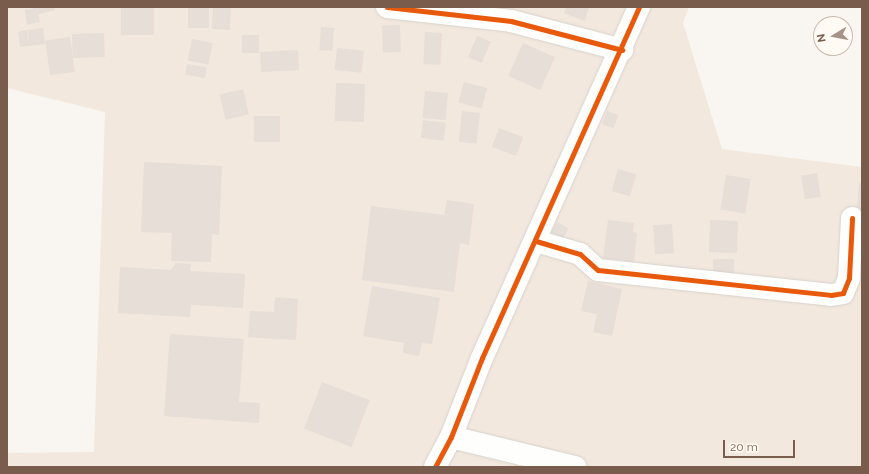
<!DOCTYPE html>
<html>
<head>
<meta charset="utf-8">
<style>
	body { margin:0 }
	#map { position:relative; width:869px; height:474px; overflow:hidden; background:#f9f5f0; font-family:Raleway,sans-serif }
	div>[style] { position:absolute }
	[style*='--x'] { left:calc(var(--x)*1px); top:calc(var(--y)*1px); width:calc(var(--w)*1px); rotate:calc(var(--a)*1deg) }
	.residential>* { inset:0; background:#f2e8de }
	.building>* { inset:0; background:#e6ded7; transform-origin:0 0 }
	.roads { filter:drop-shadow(0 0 1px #d7d1cb) drop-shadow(0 0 1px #d7d1cb) }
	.street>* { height:22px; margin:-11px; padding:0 11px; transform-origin:11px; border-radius:11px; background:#fefefd }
	.secondary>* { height:22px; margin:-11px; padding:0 11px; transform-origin:11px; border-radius:11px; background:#fefefd }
	.cycleway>* { height:5px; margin:-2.5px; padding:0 2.5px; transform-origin:2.5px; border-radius:2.5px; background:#e8590c }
	span { translate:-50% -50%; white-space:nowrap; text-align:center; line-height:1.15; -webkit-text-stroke:4px #fffaf3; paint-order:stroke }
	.frame { position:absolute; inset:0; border:8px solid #7a5c4d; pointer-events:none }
	.north { position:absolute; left:813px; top:16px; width:40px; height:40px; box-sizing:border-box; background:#fffaf3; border:1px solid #cabbb1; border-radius:50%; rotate:260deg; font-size:11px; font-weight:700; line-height:16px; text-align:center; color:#7a5c4d }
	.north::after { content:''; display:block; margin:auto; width:14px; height:18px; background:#a69286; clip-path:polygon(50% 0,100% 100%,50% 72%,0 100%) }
	.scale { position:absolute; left:723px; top:440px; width:72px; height:18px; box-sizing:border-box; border:2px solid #7a5c4d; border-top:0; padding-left:5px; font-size:12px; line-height:14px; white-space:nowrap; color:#7a5c4d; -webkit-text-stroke:3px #fffaf3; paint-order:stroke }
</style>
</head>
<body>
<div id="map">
	<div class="residential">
		<i style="clip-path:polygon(7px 7px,689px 7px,683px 23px,722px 149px,862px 167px,862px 467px,7px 467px,7px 453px,94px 452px,105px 112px,7px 88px)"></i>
	</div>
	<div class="building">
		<i style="clip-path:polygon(41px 7px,54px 7px,55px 10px,38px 14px,40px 22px,27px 25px,25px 10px)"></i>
		<i style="left:121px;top:7px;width:33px;height:28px"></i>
		<i style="left:188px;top:7px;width:21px;height:21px"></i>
		<i style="left:213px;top:7px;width:18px;height:22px;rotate:3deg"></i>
		<i style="clip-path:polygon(566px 7px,589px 7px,585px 21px,564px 13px)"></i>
		<i style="left:400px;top:25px;width:27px;height:18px;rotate:88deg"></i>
		<i style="left:321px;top:27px;width:13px;height:23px;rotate:4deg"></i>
		<i style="clip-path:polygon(43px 28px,45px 44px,20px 47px,18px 32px,27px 30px,29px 42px,28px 30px)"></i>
		<i style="left:425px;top:32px;width:17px;height:32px;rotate:3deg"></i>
		<i style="left:104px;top:33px;width:24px;height:32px;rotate:88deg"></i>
		<i style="left:242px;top:35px;width:17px;height:18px"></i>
		<i style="left:477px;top:36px;width:15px;height:23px;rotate:23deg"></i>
		<i style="left:70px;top:37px;width:35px;height:25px;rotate:82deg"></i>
		<i style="left:192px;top:39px;width:21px;height:22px;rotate:11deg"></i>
		<i style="left:523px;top:43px;width:35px;height:36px;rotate:24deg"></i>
		<i style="left:337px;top:48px;width:27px;height:22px;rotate:6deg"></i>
		<i style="left:298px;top:50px;width:20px;height:38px;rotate:87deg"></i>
		<i style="left:187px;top:64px;width:20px;height:11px;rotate:9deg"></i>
		<i style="left:464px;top:82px;width:24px;height:21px;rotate:15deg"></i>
		<i style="left:336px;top:83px;width:29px;height:38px;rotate:2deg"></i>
		<i style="left:243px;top:89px;width:26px;height:24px;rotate:77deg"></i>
		<i style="left:425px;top:91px;width:23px;height:27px;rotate:5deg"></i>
		<i style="left:462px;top:111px;width:18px;height:31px;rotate:6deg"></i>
		<i style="left:607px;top:111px;width:12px;height:14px;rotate:20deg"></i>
		<i style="left:254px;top:116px;width:26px;height:26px"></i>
		<i style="left:423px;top:120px;width:23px;height:18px;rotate:7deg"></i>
		<i style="left:499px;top:128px;width:26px;height:20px;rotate:21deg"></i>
		<i style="clip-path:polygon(144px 162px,222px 166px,219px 235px,212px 234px,211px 262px,171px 261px,172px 233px,141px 232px)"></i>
		<i style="left:618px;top:169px;width:19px;height:23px;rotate:16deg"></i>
		<i style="left:817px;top:173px;width:24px;height:16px;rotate:81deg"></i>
		<i style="left:726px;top:175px;width:25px;height:35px;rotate:9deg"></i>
		<i style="clip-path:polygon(859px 183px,862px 184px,862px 220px,856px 219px)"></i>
		<i style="clip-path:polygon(447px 200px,474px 204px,469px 245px,460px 243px,454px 292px,362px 280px,371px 206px,444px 215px)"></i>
		<i style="clip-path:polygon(608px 220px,634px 223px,633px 232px,637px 233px,634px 262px,603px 258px)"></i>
		<i style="left:710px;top:220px;width:28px;height:32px;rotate:2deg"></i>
		<i style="left:557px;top:222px;width:13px;height:13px;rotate:29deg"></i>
		<i style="left:672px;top:224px;width:29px;height:19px;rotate:86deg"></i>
		<i style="left:713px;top:259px;width:21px;height:16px"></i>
		<i style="clip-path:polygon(176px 263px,191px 264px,190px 271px,245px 274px,243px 308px,191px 305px,190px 317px,118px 313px,120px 267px,171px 270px)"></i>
		<i style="clip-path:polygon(588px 281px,622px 289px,612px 336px,593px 332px,597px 314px,581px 311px)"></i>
		<i style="clip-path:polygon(372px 286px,440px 298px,432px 344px,422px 343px,419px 356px,403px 353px,404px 343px,363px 336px)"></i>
		<i style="clip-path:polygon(275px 297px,298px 299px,296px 340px,248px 337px,250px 311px,274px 312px)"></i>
		<i style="clip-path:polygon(170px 334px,244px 339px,239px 402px,260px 403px,259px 423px,164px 416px)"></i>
		<i style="left:322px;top:382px;width:51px;height:50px;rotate:21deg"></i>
	</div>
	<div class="roads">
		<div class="street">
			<i style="--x:387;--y:7;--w:125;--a:6.4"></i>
			<i style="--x:511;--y:21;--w:115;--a:14.6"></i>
			<i style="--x:536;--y:241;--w:46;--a:16.5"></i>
			<i style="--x:580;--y:254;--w:24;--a:42"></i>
			<i style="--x:598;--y:270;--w:234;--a:6.1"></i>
			<i style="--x:831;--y:295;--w:12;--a:-9"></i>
			<i style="--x:843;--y:293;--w:16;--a:-68"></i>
			<i style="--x:849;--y:278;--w:60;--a:-87.1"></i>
			<i style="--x:451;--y:437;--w:128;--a:13.6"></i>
		</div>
		<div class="secondary">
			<i style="--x:435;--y:467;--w:34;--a:-62"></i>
			<i style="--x:451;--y:437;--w:85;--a:-68.6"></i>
			<i style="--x:482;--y:358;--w:385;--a:-65.9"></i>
		</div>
	</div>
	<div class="cycleway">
		<i style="--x:387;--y:7;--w:125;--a:6.4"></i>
		<i style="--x:511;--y:21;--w:115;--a:14.6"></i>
		<i style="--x:536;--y:241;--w:46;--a:16.5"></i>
		<i style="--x:580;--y:254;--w:24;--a:42"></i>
		<i style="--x:598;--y:270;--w:234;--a:6.1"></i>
		<i style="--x:831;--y:295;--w:12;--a:-9"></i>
		<i style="--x:843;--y:293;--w:16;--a:-68"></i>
		<i style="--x:849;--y:278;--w:60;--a:-87.1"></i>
		<i style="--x:435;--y:467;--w:34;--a:-62"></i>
		<i style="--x:451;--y:437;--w:85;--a:-68.6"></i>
		<i style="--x:482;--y:358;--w:385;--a:-65.9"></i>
	</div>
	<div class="frame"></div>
	<div class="north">N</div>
	<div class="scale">20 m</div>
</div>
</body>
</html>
